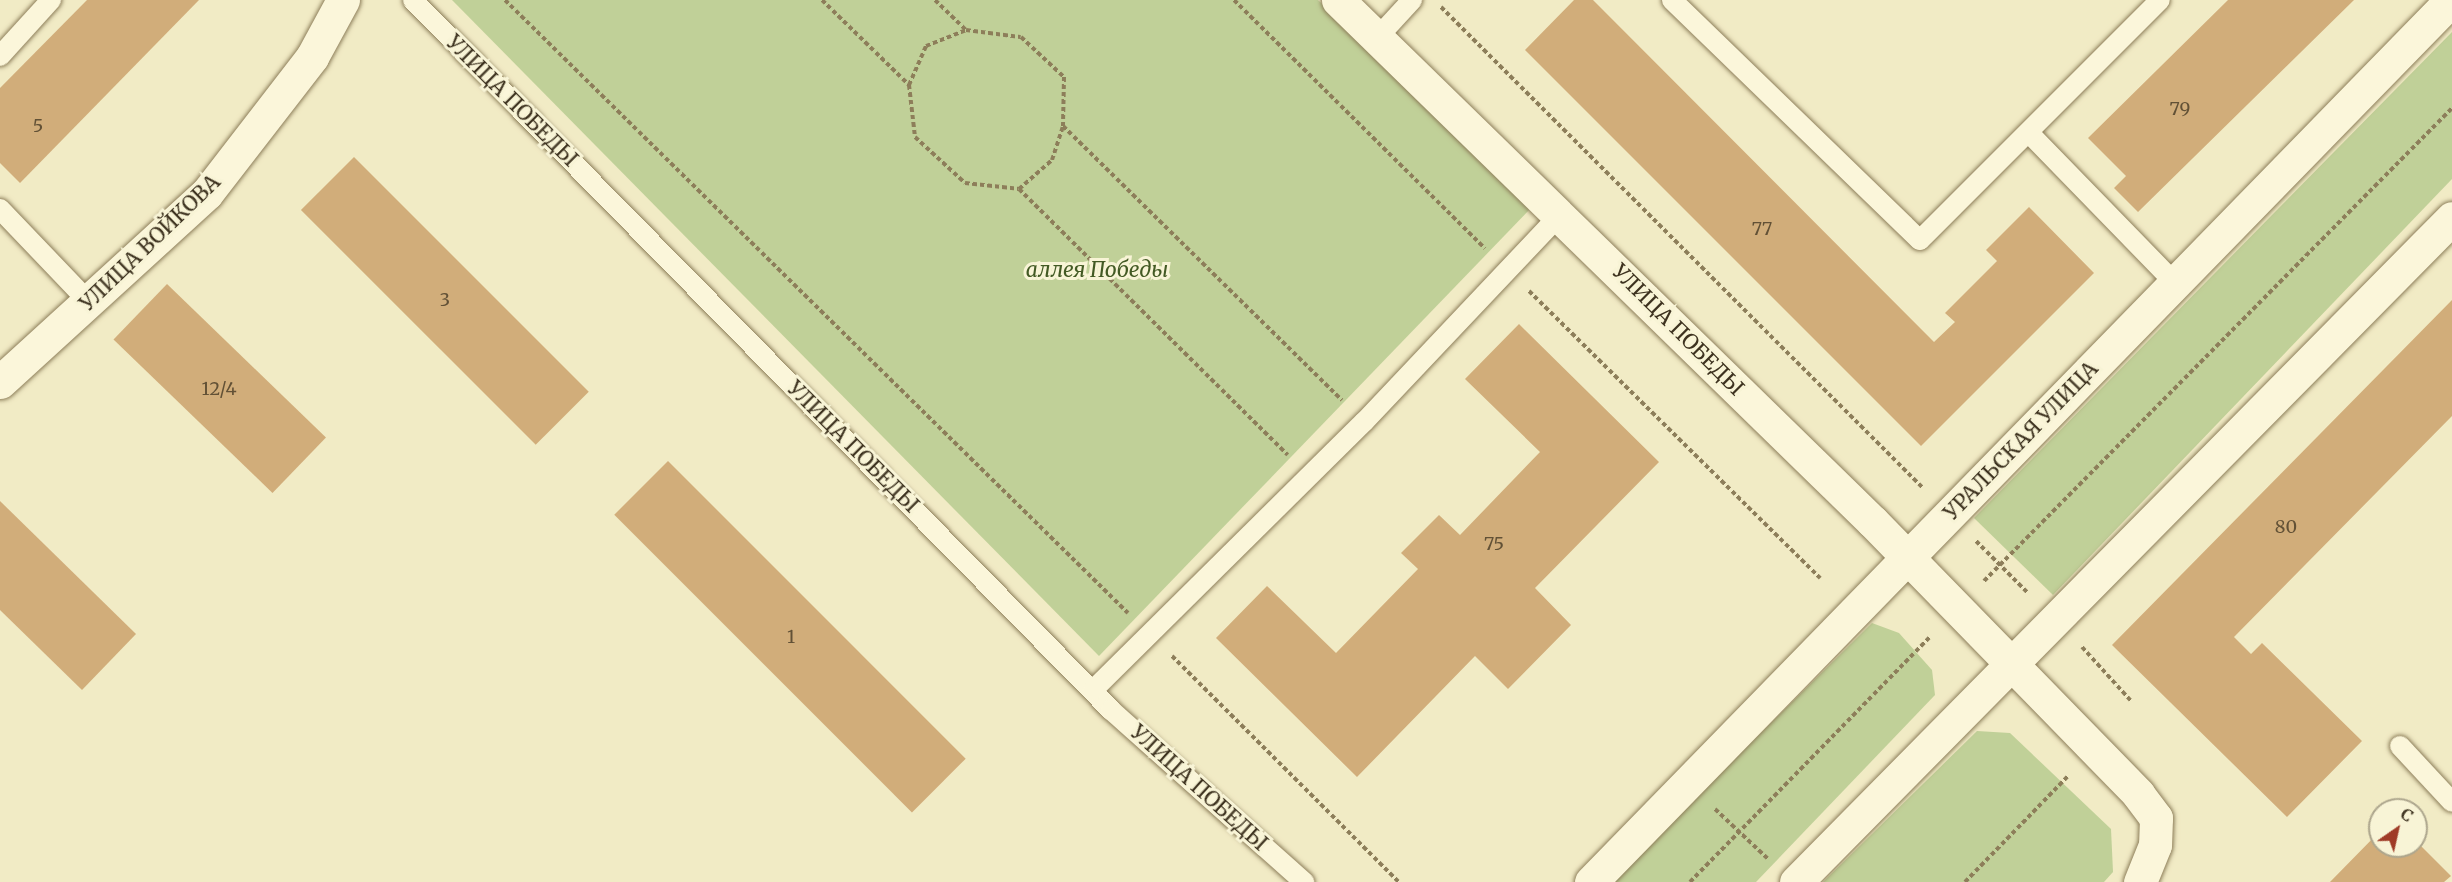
<!DOCTYPE html>
<html>
<head>
<meta charset="utf-8">
<style>
	body { margin:0 }
	#map { position:relative; width:2452px; height:882px; overflow:hidden; background:#f1ebc5; font-family:Merriweather,serif }
	div>[style] { position:absolute }
	[style*='--x'] { left:calc(var(--x)*1px); top:calc(var(--y)*1px); width:calc(var(--w)*1px); rotate:calc(var(--a)*1deg) }
	.green>* { inset:0; background:#c0d098 }
	.building>* { inset:0; background:#d1ad7a; transform-origin:0 0 }
	.path>* { height:4px; margin-top:-2px; transform-origin:0; background:repeating-linear-gradient(90deg,#8d7e5a 0 4.5px,transparent 0 7.5px) }
	.roads { filter:drop-shadow(0 0 2px #8d7e5a) drop-shadow(0 0 2px #8d7e5a) }
	.service>* { height:20px; margin:-10px; padding:0 10px; transform-origin:10px; border-radius:10px; background:#fbf6da }
	.minor>* { height:33px; margin:-16.5px; padding:0 16.5px; transform-origin:16.5px; border-radius:16.5px; background:#fbf6da }
	span { translate:-50% -50%; white-space:nowrap; text-align:center; line-height:1.15; -webkit-text-stroke:6px #f8f4d6; paint-order:stroke }
	.number-label { font-size:18px; color:#625136 }
	.number-label span { -webkit-text-stroke-width:0 }
	.street-label { font-size:21px; color:#3d321f }
	.park-label { font-size:21px; color:#435a24; font-style:italic }
	.north { position:absolute; left:2368px; top:798px; width:60px; height:60px; box-sizing:border-box; background:#f8f4d6; border:2px solid #ada68d; border-radius:50%; rotate:34deg; font-size:16px; font-weight:700; line-height:24px; text-align:center; color:#3d321f }
	.north::after { content:''; display:block; margin:auto; width:21px; height:27px; background:#9f3b27; clip-path:polygon(50% 0,100% 100%,50% 72%,0 100%) }
</style>
</head>
<body>
<div id="map">
	<div class="green">
		<i style="clip-path:polygon(452px 0,1318px 0,1534px 205px,1099px 656px)"></i>
		<i style="clip-path:polygon(2452px 32px,2452px 179px,2053px 595px,1974px 518px)"></i>
		<i style="clip-path:polygon(1872px 623px,1899px 633px,1932px 670px,1935px 695px,1756px 882px,1610px 882px)"></i>
		<i style="clip-path:polygon(1977px 731px,2010px 733px,2111px 829px,2113px 872px,2104px 882px,1823px 882px)"></i>
	</div>
	<div class="building">
		<i style="clip-path:polygon(87px 0,199px 0,20px 183px,0 163px,0 88px)"></i>
		<i style="clip-path:polygon(1574px 0,1593px 0,1934px 342px,1955px 322px,1945px 313px,1997px 261px,1986px 250px,2029px 207px,2094px 273px,1921px 446px,1525px 50px)"></i>
		<i style="clip-path:polygon(2228px 0,2354px 0,2138px 212px,2114px 188px,2126px 176px,2088px 138px)"></i>
		<i style="left:354px;top:157px;width:332px;height:75px;rotate:45deg"></i>
		<i style="left:167px;top:284px;width:221px;height:77px;rotate:44deg"></i>
		<i style="clip-path:polygon(2452px 300px,2452px 416px,2234px 637px,2251px 654px,2262px 643px,2362px 741px,2287px 817px,2112px 645px)"></i>
		<i style="clip-path:polygon(1519px 324px,1659px 462px,1535px 588px,1571px 625px,1508px 689px,1475px 656px,1357px 777px,1216px 638px,1267px 586px,1336px 653px,1418px 569px,1401px 553px,1439px 515px,1460px 535px,1540px 452px,1465px 379px)"></i>
		<i style="left:668px;top:461px;width:421px;height:76px;rotate:45deg"></i>
		<i style="clip-path:polygon(0 501px,136px 634px,82px 690px,0 610px)"></i>
		<i style="clip-path:polygon(2380px 831px,2380px 846px,2416px 846px,2416px 841px,2451px 876px,2444px 882px,2330px 882px)"></i>
	</div>
	<div class="path">
		<i style="--x:505;--y:0;--w:874;--a:44.54"></i>
		<i style="--x:822;--y:0;--w:122;--a:44.3"></i>
		<i style="--x:909;--y:85;--w:52;--a:83.4"></i>
		<i style="--x:915;--y:137;--w:68;--a:42.6"></i>
		<i style="--x:965;--y:183;--w:54;--a:6.3"></i>
		<i style="--x:1019;--y:189;--w:378;--a:44.7"></i>
		<i style="--x:935;--y:0;--w:43;--a:44.1"></i>
		<i style="--x:966;--y:30;--w:55;--a:7.3"></i>
		<i style="--x:1021;--y:37;--w:59;--a:42.9"></i>
		<i style="--x:1064;--y:77;--w:49;--a:91.2"></i>
		<i style="--x:1063;--y:126;--w:391;--a:44.5"></i>
		<i style="--x:1234;--y:0;--w:353;--a:44.7"></i>
		<i style="--x:1441;--y:7;--w:680;--a:44.94"></i>
		<i style="--x:909;--y:85;--w:43;--a:-66.4"></i>
		<i style="--x:926;--y:46;--w:43;--a:-21.8"></i>
		<i style="--x:1019;--y:189;--w:44;--a:-41.3"></i>
		<i style="--x:1052;--y:160;--w:36;--a:-72"></i>
		<i style="--x:1529;--y:291;--w:409;--a:44.6"></i>
		<i style="--x:1976;--y:541;--w:74;--a:45"></i>
		<i style="--x:1984;--y:581;--w:665;--a:-45.3"></i>
		<i style="--x:2082;--y:647;--w:74;--a:47.7"></i>
		<i style="--x:1172;--y:656;--w:320;--a:44.9"></i>
		<i style="--x:1715;--y:809;--w:73;--a:43.3"></i>
		<i style="--x:1690;--y:882;--w:344;--a:-45.6"></i>
		<i style="--x:1965;--y:882;--w:149;--a:-45.8"></i>
	</div>
	<div class="roads">
		<div class="service">
			<i style="--x:413;--y:0;--w:996;--a:45.49"></i>
			<i style="--x:1111;--y:710;--w:259;--a:41.7"></i>
			<i style="--x:1672;--y:0;--w:345;--a:44.1"></i>
			<i style="--x:1920;--y:240;--w:339;--a:-45"></i>
			<i style="--x:1377;--y:38;--w:52;--a:-47.4"></i>
			<i style="--x:0;--y:56;--w:76;--a:-47.7"></i>
			<i style="--x:2030;--y:134;--w:208;--a:45.8"></i>
			<i style="--x:0;--y:209;--w:129;--a:46.3"></i>
			<i style="--x:1093;--y:690;--w:381;--a:-44.7"></i>
			<i style="--x:1364;--y:422;--w:286;--a:-46.6"></i>
			<i style="--x:2400;--y:746;--w:76;--a:47.1"></i>
		</div>
		<div class="minor">
			<i style="--x:1338;--y:0;--w:747;--a:44.3"></i>
			<i style="--x:1873;--y:522;--w:380;--a:45.7"></i>
			<i style="--x:2138;--y:794;--w:30;--a:53"></i>
			<i style="--x:2156;--y:818;--w:27;--a:92"></i>
			<i style="--x:2155;--y:845;--w:40;--a:112"></i>
			<i style="--x:0;--y:382;--w:280;--a:-42.4"></i>
			<i style="--x:207;--y:193;--w:172;--a:-52.3"></i>
			<i style="--x:312;--y:57;--w:65;--a:-61.5"></i>
			<i style="--x:1591;--y:882;--w:1232;--a:-45.72"></i>
			<i style="--x:1796;--y:882;--w:933;--a:-45.35"></i>
		</div>
	</div>
	<div class="number-label">
		<span style="left:2180px;top:109px">79</span>
		<span style="left:38px;top:126px">5</span>
		<span style="left:1762px;top:229px">77</span>
		<span style="left:445px;top:300px">3</span>
		<span style="left:219px;top:389px">12/4</span>
		<span style="left:2286px;top:527px">80</span>
		<span style="left:1494px;top:544px">75</span>
		<span style="left:791px;top:637px">1</span>
	</div>
	<div class="street-label">
		<span style="left:512px;top:101px;rotate:45deg">УЛИЦА ПОБЕДЫ</span>
		<span style="left:150px;top:243px;rotate:-44deg">УЛИЦА ВОЙКОВА</span>
		<span style="left:1678px;top:330px;rotate:45deg">УЛИЦА ПОБЕДЫ</span>
		<span style="left:2021px;top:441px;rotate:-46deg">УРАЛЬСКАЯ УЛИЦА</span>
		<span style="left:853px;top:447px;rotate:45deg">УЛИЦА ПОБЕДЫ</span>
		<span style="left:1199px;top:788px;rotate:42deg">УЛИЦА ПОБЕДЫ</span>
	</div>
	<div class="park-label">
		<span style="left:1097px;top:270px">аллея Победы</span>
	</div>
	<div class="north">С</div>
</div>
</body>
</html>
